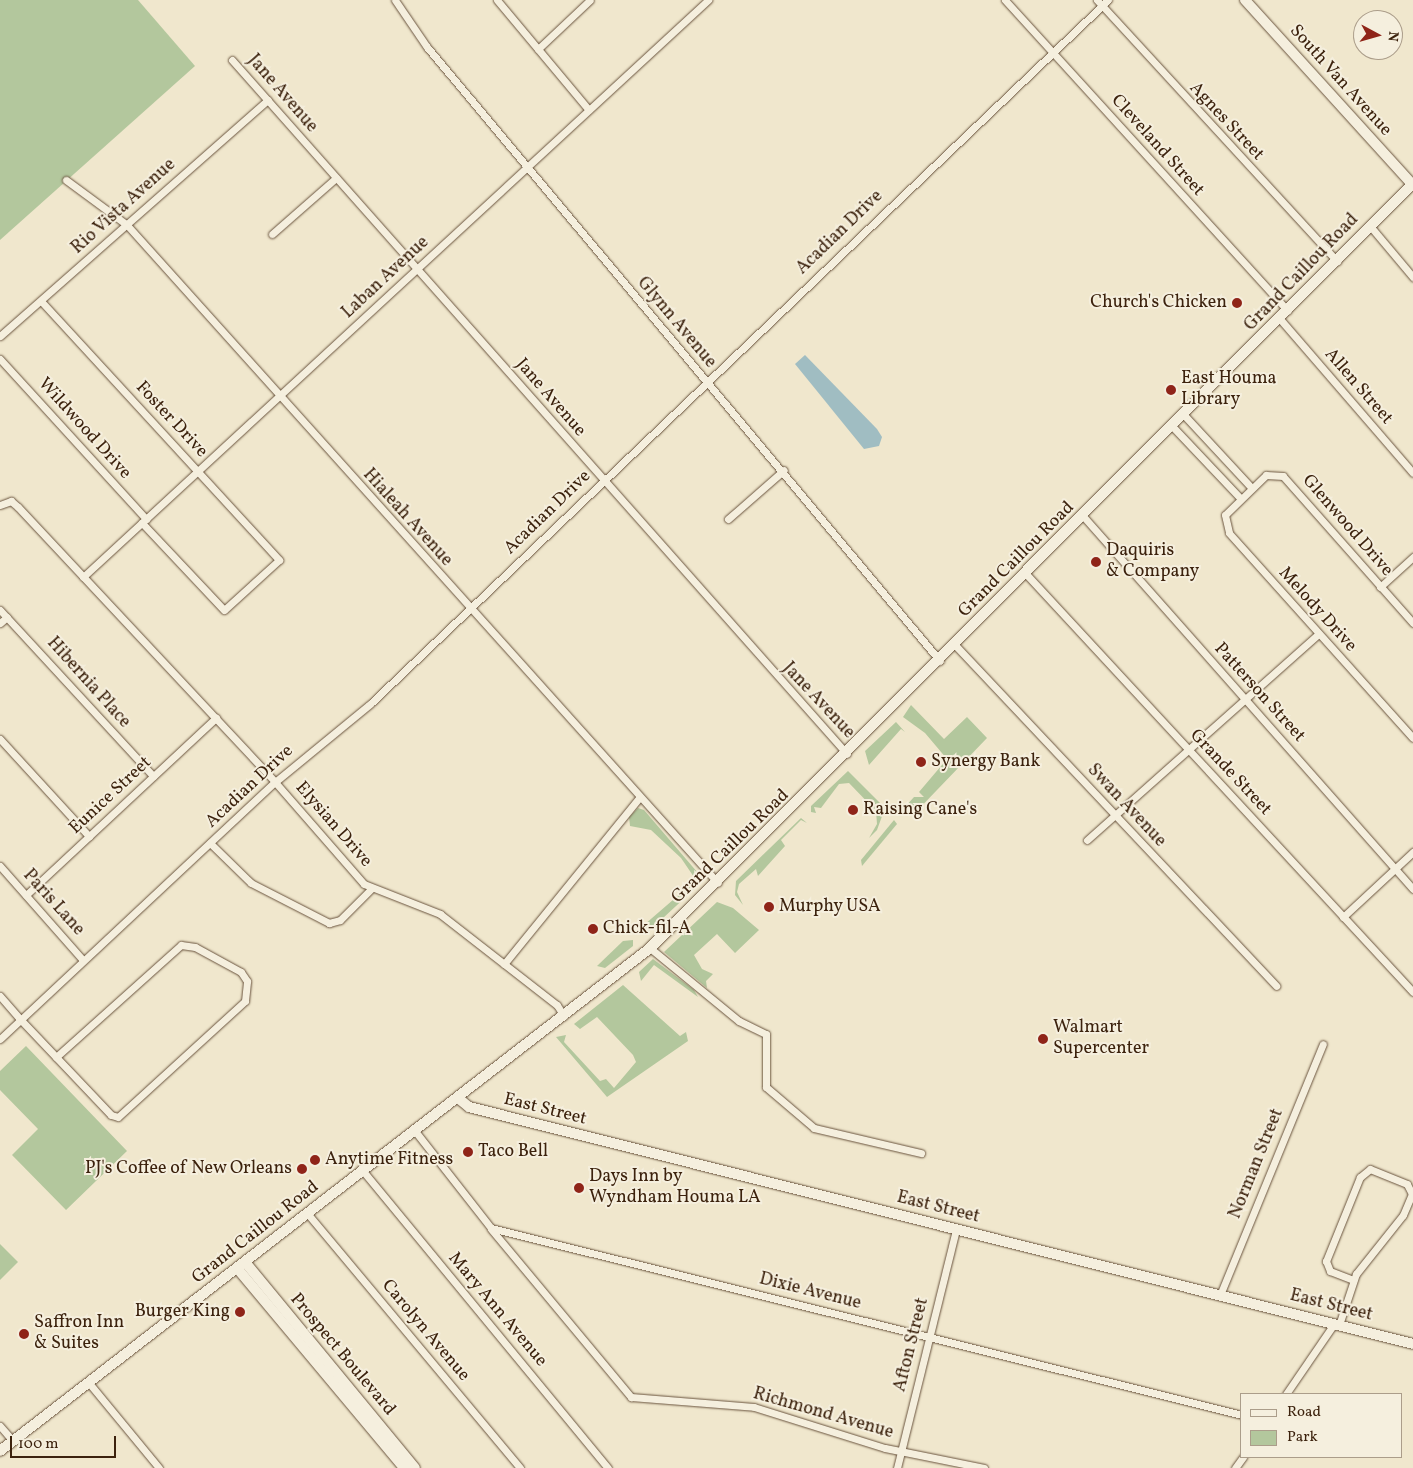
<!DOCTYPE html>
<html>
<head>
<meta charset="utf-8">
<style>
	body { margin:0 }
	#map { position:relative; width:1413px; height:1468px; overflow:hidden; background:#f0e7cd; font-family:Vollkorn,serif }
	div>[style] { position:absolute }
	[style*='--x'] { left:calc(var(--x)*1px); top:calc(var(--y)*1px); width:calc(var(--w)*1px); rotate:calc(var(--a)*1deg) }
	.green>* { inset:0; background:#b3c79d }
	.water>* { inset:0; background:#a0bdc2 }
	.roads { filter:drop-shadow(0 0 1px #69533d) drop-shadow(0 0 1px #69533d) }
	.street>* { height:7px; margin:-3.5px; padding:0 3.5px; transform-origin:3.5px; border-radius:3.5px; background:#f5efde }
	.secondary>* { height:10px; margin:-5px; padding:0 5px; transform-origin:5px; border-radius:5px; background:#f5efde }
	.dots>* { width:14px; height:14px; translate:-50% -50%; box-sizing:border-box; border:2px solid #f5efde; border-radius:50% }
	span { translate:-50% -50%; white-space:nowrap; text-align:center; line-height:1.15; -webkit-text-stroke:4px #f5efde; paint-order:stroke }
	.street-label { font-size:18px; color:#3c220d }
	.poi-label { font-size:18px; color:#3c220d }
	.right { translate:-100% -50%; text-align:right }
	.left { translate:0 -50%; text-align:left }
	.legend { position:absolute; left:1240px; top:1393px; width:162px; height:65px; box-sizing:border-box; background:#f5efde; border:1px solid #ab9d8a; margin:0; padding:6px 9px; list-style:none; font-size:15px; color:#3c220d }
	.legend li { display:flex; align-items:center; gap:10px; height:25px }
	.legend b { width:25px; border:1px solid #ab9d8a }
	.north { position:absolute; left:1353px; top:10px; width:50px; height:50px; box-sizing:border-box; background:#f5efde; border:1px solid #ab9d8a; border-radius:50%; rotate:96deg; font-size:14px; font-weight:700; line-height:20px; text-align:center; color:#3c220d }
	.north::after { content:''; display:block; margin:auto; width:18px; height:22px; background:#8f2418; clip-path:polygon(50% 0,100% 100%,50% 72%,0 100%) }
	.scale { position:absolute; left:10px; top:1436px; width:106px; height:22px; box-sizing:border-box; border:2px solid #3c220d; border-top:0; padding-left:6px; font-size:15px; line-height:18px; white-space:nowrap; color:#3c220d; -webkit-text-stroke:4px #f5efde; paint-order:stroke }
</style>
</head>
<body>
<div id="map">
	<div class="green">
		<i style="clip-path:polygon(0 0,138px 0,195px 66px,0 240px)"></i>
		<i style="clip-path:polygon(911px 705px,944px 739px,967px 717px,987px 738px,912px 816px,904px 808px,914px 797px,924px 797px,919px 792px,947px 759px,925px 733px,903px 717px)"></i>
		<i style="clip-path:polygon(896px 722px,905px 732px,901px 729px,869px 765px,865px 751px)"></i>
		<i style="clip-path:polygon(848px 771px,885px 808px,877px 830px,869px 838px,877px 824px,876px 811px,849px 783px,839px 784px,821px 808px,814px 807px,816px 813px,811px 812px,811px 806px)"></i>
		<i style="clip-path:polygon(638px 808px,644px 810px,704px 880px,648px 932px,643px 932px,644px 925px,696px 880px,681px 858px,651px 830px,630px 826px,629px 817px)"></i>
		<i style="clip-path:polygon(801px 818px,807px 823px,801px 820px,781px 840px,785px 846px,758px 876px,756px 869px,739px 884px,737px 892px,743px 905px,735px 895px,736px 881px)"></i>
		<i style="clip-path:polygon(894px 820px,897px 824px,862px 866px,861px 860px)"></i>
		<i style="clip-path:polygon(717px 902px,733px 908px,759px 930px,735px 953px,717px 934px,694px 955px,702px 969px,713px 974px,706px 981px,707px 988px,664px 952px)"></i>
		<i style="clip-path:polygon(633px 940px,633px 946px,605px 968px,597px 966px,623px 941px)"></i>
		<i style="clip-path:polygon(653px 959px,694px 990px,698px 997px,654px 965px,641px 981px,639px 972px)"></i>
		<i style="clip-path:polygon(623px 985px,680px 1036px,686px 1032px,688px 1041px,607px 1097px,556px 1037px,566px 1035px,564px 1042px,600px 1081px,606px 1079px,614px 1088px,636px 1062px,633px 1055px,597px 1017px,580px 1029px,574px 1024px)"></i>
		<i style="clip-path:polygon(26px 1046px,127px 1151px,66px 1210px,12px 1155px,38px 1129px,0 1090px,0 1071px)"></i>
		<i style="clip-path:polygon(0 1244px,18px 1262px,0 1280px)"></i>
	</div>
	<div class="water">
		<i style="clip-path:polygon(805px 355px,877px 429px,882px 437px,879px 446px,864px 449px,795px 364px)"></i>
	</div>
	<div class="roads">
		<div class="street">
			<i style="--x:395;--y:0;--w:57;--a:55.8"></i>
			<i style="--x:427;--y:47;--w:800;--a:50.12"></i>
			<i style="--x:497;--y:0;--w:143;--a:50.1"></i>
			<i style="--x:1005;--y:0;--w:420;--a:47.7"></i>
			<i style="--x:1097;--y:0;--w:355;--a:47.4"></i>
			<i style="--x:538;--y:49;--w:71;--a:-43.3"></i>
			<i style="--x:232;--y:60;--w:927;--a:48.45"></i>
			<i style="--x:66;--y:180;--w:76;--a:36.4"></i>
			<i style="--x:127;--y:225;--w:884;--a:48.07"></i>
			<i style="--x:1370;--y:226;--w:67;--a:49.9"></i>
			<i style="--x:272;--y:234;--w:85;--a:-41.2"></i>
			<i style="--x:41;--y:301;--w:352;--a:47.4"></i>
			<i style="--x:279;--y:560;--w:74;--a:137.7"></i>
			<i style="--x:224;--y:610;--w:120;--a:-133.3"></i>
			<i style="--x:1280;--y:319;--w:203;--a:49.2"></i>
			<i style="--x:0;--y:336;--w:357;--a:-41.4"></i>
			<i style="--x:0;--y:359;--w:217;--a:47.6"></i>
			<i style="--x:1184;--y:415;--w:98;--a:47.1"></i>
			<i style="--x:1172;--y:426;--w:99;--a:46.6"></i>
			<i style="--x:0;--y:505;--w:12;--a:-20"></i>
			<i style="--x:11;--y:501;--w:9;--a:41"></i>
			<i style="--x:18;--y:507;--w:376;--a:46.9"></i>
			<i style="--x:275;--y:782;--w:135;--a:48.9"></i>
			<i style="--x:364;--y:884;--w:82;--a:21.5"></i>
			<i style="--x:440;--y:914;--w:148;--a:37.9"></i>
			<i style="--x:557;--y:1005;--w:13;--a:58"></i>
			<i style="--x:1083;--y:516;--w:498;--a:48.5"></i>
			<i style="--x:728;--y:519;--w:74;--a:-41.2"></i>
			<i style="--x:1027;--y:575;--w:568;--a:47.21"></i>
			<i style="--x:83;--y:577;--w:851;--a:-42.71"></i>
			<i style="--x:1380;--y:587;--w:45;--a:-42.3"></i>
			<i style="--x:0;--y:610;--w:226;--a:47.3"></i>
			<i style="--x:0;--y:623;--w:9;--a:-41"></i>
			<i style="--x:1413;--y:623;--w:196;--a:-131.5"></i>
			<i style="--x:1283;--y:476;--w:17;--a:-177"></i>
			<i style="--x:1266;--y:475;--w:57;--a:135.7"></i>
			<i style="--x:1225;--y:515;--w:18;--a:77"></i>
			<i style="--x:1229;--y:533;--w:275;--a:48.1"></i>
			<i style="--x:956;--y:646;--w:467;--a:46.7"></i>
			<i style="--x:0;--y:739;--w:132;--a:47.5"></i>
			<i style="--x:1087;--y:840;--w:310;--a:-41.7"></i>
			<i style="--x:210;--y:843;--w:57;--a:44.3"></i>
			<i style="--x:251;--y:883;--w:88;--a:27.1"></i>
			<i style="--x:329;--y:923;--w:11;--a:-15"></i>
			<i style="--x:340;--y:920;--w:44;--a:-45"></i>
			<i style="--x:0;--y:866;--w:125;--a:48.6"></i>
			<i style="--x:26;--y:895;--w:260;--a:-43"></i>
			<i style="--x:1343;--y:917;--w:96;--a:-42.9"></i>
			<i style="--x:650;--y:948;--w:115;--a:39.4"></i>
			<i style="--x:739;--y:1021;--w:30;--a:26"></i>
			<i style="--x:766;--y:1034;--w:53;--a:90"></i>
			<i style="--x:766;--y:1087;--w:63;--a:40.5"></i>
			<i style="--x:814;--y:1128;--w:110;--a:13.2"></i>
			<i style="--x:504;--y:964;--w:214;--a:-50.9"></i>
			<i style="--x:0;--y:996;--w:30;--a:49"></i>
			<i style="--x:20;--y:1019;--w:132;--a:46.5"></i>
			<i style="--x:111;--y:1115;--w:7;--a:16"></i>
			<i style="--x:118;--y:1117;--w:172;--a:-42.4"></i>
			<i style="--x:245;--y:1001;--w:20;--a:-84"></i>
			<i style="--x:247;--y:981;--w:11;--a:-124"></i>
			<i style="--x:241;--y:972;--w:52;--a:-151.5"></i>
			<i style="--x:195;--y:947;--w:14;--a:-172"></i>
			<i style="--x:181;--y:945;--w:168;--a:138.1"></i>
			<i style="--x:0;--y:1039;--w:376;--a:-43.1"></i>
			<i style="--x:275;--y:782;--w:123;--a:-39.4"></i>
			<i style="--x:370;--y:704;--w:1020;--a:-43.65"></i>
			<i style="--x:415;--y:1131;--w:123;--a:51.9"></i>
			<i style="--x:491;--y:1228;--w:774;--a:13.98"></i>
			<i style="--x:363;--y:1171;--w:385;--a:50.5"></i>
			<i style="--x:307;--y:1213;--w:332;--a:50.1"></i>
			<i style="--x:491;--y:1229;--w:219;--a:50.2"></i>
			<i style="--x:631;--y:1397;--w:123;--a:4.6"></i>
			<i style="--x:754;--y:1407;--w:137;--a:17.4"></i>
			<i style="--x:885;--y:1448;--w:101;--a:11.4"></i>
			<i style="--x:1220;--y:1295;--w:271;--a:-67.7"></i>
			<i style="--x:1339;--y:1325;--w:54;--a:-71.6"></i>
			<i style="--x:1356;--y:1274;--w:75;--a:-51.5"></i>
			<i style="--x:1403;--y:1215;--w:23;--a:-67"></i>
			<i style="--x:1412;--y:1194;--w:11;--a:-117"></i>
			<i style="--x:1407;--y:1184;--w:40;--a:-158"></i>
			<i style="--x:1370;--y:1169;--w:13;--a:141"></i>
			<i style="--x:1360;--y:1177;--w:91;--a:112"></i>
			<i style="--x:1326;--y:1261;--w:11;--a:68"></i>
			<i style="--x:1330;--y:1271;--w:25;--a:21"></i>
			<i style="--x:89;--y:1383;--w:110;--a:50.5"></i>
			<i style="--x:1286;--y:1394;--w:85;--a:-55.6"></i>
			<i style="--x:0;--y:1426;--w:20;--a:49"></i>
			<i style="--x:897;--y:1468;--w:245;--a:-76.1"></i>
			<i style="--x:1235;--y:1468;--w:14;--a:-54"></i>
		</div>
		<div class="secondary">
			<i style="--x:1245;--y:0;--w:250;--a:47.8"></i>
			<i style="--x:458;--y:1098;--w:14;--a:39"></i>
			<i style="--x:469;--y:1107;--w:973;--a:14.09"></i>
			<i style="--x:245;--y:1262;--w:267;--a:50.5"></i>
			<i style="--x:237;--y:1268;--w:261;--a:50.1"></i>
			<i style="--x:0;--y:1451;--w:822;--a:-37.73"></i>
			<i style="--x:650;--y:948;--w:1080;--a:-45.07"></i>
		</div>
	</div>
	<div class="dots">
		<i style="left:1237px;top:303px;background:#8f2418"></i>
		<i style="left:1171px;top:390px;background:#8f2418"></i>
		<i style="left:1096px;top:562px;background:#8f2418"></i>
		<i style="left:921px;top:762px;background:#8f2418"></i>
		<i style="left:853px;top:810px;background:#8f2418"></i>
		<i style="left:769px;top:907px;background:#8f2418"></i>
		<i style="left:593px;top:929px;background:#8f2418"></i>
		<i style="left:1043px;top:1039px;background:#8f2418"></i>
		<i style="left:468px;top:1152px;background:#8f2418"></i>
		<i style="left:315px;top:1160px;background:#8f2418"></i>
		<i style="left:302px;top:1169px;background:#8f2418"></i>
		<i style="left:579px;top:1188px;background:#8f2418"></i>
		<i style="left:240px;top:1312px;background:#8f2418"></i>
		<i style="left:24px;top:1334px;background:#8f2418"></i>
	</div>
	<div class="street-label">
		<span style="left:1340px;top:81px;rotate:48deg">South Van Avenue</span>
		<span style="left:282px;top:94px;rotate:49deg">Jane Avenue</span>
		<span style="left:1226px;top:122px;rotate:47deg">Agnes Street</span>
		<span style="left:1157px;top:146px;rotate:48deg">Cleveland Street</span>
		<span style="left:124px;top:207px;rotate:-42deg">Rio Vista Avenue</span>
		<span style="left:840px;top:233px;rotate:-44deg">Acadian Drive</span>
		<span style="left:1302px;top:273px;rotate:-46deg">Grand Caillou Road</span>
		<span style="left:386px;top:278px;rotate:-43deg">Laban Avenue</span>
		<span style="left:676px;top:323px;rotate:50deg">Glynn Avenue</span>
		<span style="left:1358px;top:387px;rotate:49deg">Allen Street</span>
		<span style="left:550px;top:398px;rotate:49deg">Jane Avenue</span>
		<span style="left:171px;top:420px;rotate:47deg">Foster Drive</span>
		<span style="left:84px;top:429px;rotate:48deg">Wildwood Drive</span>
		<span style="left:548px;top:513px;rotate:-44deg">Acadian Drive</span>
		<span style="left:407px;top:518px;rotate:48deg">Hialeah Avenue</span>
		<span style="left:1347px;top:526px;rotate:49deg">Glenwood Drive</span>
		<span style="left:1017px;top:560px;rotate:-45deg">Grand Caillou Road</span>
		<span style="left:1317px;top:610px;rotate:48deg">Melody Drive</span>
		<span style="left:88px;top:683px;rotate:48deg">Hibernia Place</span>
		<span style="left:1259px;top:693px;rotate:48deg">Patterson Street</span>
		<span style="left:818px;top:701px;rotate:47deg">Jane Avenue</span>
		<span style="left:1230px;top:773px;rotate:47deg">Grande Street</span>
		<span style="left:250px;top:787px;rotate:-43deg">Acadian Drive</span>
		<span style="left:111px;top:796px;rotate:-43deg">Eunice Street</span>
		<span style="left:1126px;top:806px;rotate:47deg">Swan Avenue</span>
		<span style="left:333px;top:825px;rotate:49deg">Elysian Drive</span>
		<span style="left:731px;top:847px;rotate:-44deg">Grand Caillou Road</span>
		<span style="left:53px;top:903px;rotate:48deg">Paris Lane</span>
		<span style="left:545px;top:1110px;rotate:14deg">East Street</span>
		<span style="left:1257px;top:1164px;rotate:-68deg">Norman Street</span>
		<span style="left:938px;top:1208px;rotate:14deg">East Street</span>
		<span style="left:256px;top:1233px;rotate:-38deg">Grand Caillou Road</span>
		<span style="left:810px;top:1292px;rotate:14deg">Dixie Avenue</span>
		<span style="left:1331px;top:1306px;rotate:14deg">East Street</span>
		<span style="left:497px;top:1310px;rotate:50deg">Mary Ann Avenue</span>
		<span style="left:425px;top:1331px;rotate:50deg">Carolyn Avenue</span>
		<span style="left:912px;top:1345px;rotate:-76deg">Afton Street</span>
		<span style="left:342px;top:1355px;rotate:50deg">Prospect Boulevard</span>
		<span style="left:823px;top:1414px;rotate:16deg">Richmond Avenue</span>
	</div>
	<div class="poi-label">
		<span class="right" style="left:1227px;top:303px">Church's Chicken</span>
		<span class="left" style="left:1181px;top:390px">East Houma<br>Library</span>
		<span class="left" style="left:1106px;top:562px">Daquiris<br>&amp; Company</span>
		<span class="left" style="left:931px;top:762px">Synergy Bank</span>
		<span class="left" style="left:863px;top:810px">Raising Cane's</span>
		<span class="left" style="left:779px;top:907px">Murphy USA</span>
		<span class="left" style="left:603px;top:929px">Chick-fil-A</span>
		<span class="left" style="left:1053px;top:1039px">Walmart<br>Supercenter</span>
		<span class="left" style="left:478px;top:1152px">Taco Bell</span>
		<span class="left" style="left:325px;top:1160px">Anytime Fitness</span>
		<span class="right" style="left:292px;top:1169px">PJ's Coffee of New Orleans</span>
		<span class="left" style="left:589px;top:1188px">Days Inn by<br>Wyndham Houma LA</span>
		<span class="right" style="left:230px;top:1312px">Burger King</span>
		<span class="left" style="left:34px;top:1334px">Saffron Inn<br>&amp; Suites</span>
	</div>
	<ul class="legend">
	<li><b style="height:6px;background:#f5efde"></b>Road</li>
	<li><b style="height:14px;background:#b3c79d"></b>Park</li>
	</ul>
	<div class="north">N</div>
	<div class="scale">100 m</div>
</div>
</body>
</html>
